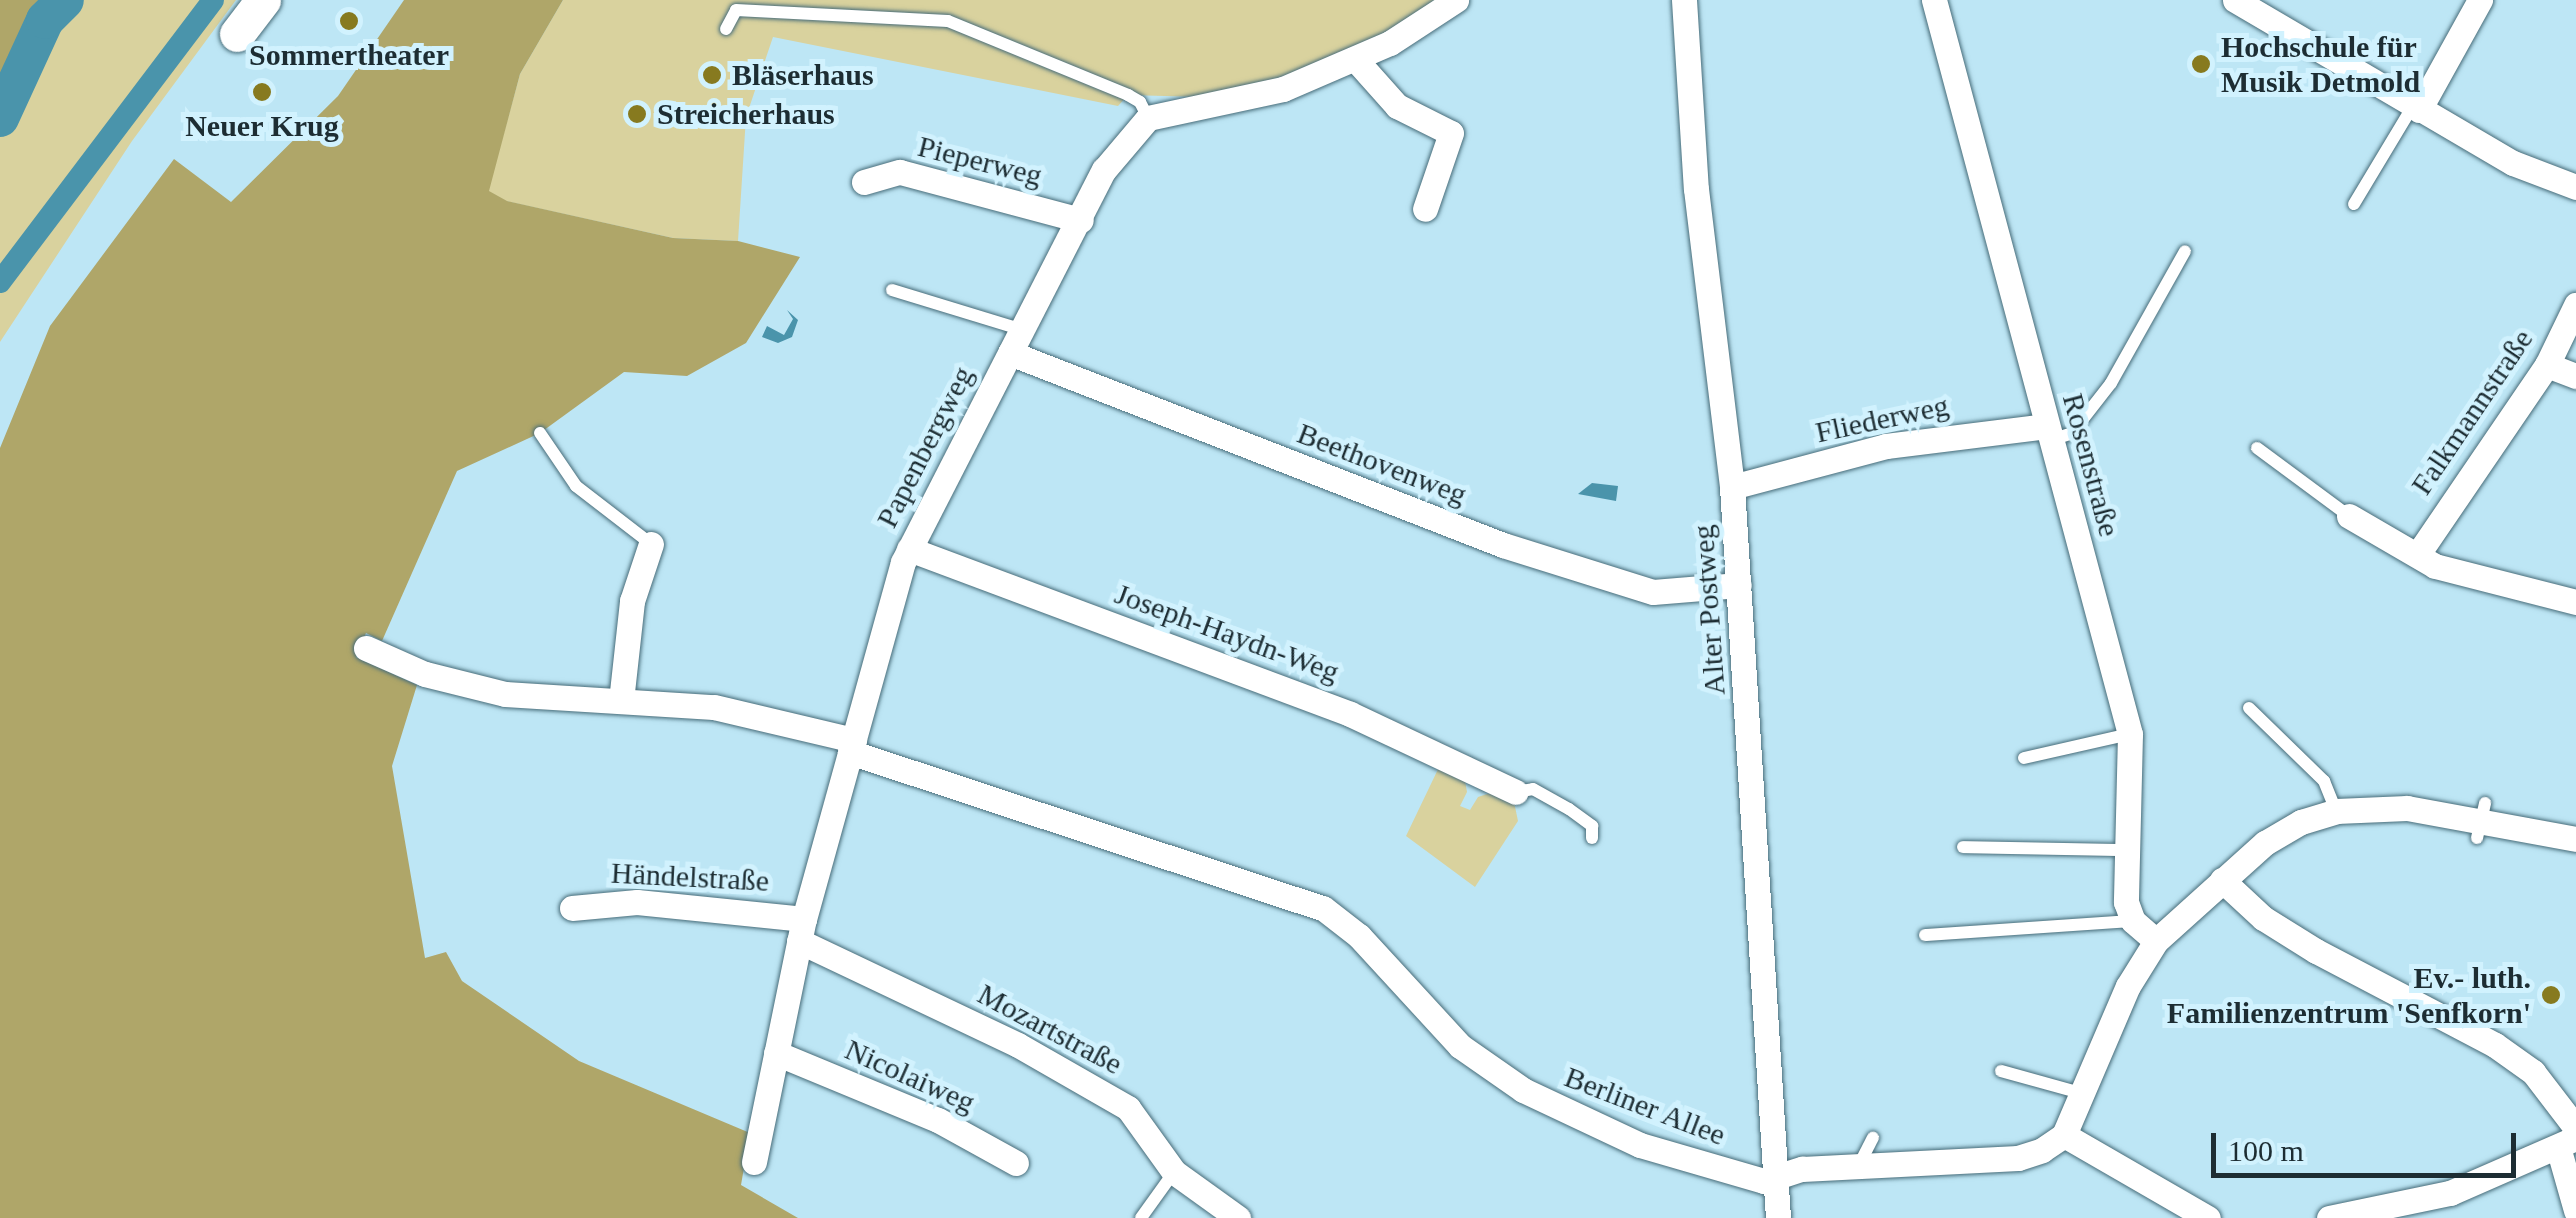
<!DOCTYPE html>
<html>
<head>
<meta charset="utf-8">
<style>
	body { margin:0 }
	#map { position:relative; width:2576px; height:1218px; overflow:hidden; background:#bde6f5; font-family:"Times New Roman",serif }
	div>[style] { position:absolute }
	[style*='--x'] { left:calc(var(--x)*1px); top:calc(var(--y)*1px); width:calc(var(--w)*1px); rotate:calc(var(--a)*1deg) }
	.green>* { inset:0; background:#d9d29e }
	.forest>* { inset:0; background:#afa669 }
	.water>* { inset:0; background:#4a94ab }
	.canal>* { height:22px; margin:-11px; padding:0 11px; transform-origin:11px; border-radius:11px; background:#4a94ab }
	.river>* { height:38px; margin:-19px; padding:0 19px; transform-origin:19px; border-radius:19px; background:#4a94ab }
	.roads { filter:drop-shadow(0 0 2px #476c79) drop-shadow(0 0 2px #476c79) }
	.service>* { height:12px; margin:-6px; padding:0 6px; transform-origin:6px; border-radius:6px; background:#fff }
	.minor>* { height:25px; margin:-12.5px; padding:0 12.5px; transform-origin:12.5px; border-radius:12.5px; background:#fff }
	.secondary>* { height:35px; margin:-17.5px; padding:0 17.5px; transform-origin:17.5px; border-radius:17.5px; background:#fff }
	.dots>* { width:28px; height:28px; translate:-50% -50%; box-sizing:border-box; border:5px solid #d1f2fe; border-radius:50% }
	span { translate:-50% -50%; white-space:nowrap; text-align:center; line-height:1.15; -webkit-text-stroke:10px #d1f2fe; paint-order:stroke }
	.poi-label { font-size:30px; color:#1d2d33; font-weight:700 }
	.left { translate:0 -50%; text-align:left }
	.right { translate:-100% -50%; text-align:right }
	.street-label { font-size:30px; color:#1d2d33 }
	.scale { position:absolute; left:2211px; top:1133px; width:305px; height:45px; box-sizing:border-box; border:5px solid #1d2d33; border-top:0; padding-left:12px; font-size:30px; line-height:35px; white-space:nowrap; color:#1d2d33; -webkit-text-stroke:8px #d1f2fe; paint-order:stroke }
</style>
</head>
<body>
<div id="map">
	<div class="green">
		<i style="clip-path:polygon(77px 0,236px 0,132px 141px,0 342px,0 96px)"></i>
		<i style="clip-path:polygon(563px 0,1440px 0,1391px 34px,1285px 77px,1201px 97px,1128px 95px,1118px 106px,773px 37px,746px 117px,738px 241px,673px 238px,506px 201px,488px 191px,520px 74px)"></i>
		<i style="clip-path:polygon(1441px 763px,1464px 775px,1467px 792px,1460px 806px,1470px 810px,1478px 797px,1499px 790px,1513px 797px,1518px 821px,1475px 887px,1406px 836px)"></i>
	</div>
	<div class="forest">
		<i style="clip-path:polygon(0 0,77px 0,0 96px)"></i>
		<i style="clip-path:polygon(404px 0,563px 0,520px 74px,489px 191px,507px 201px,673px 238px,738px 241px,800px 257px,746px 343px,687px 376px,624px 372px,540px 433px,457px 471px,382px 641px,366px 633px,356px 657px,417px 685px,392px 766px,425px 958px,446px 952px,462px 981px,579px 1061px,750px 1133px,741px 1185px,798px 1218px,0 1218px,0 448px,50px 326px,174px 159px,231px 202px,338px 96px)"></i>
	</div>
	<div class="water">
		<i style="clip-path:polygon(787px 310px,798px 320px,792px 337px,778px 343px,762px 337px,767px 326px,784px 335px,793px 319px)"></i>
		<i style="clip-path:polygon(1592px 483px,1618px 486px,1616px 501px,1578px 494px)"></i>
	</div>
	<div class="canal">
		<i style="--x:0;--y:282;--w:353;--a:-52.9"></i>
	</div>
	<div class="river">
		<i style="--x:0;--y:118;--w:108;--a:-65.3"></i>
		<i style="--x:45;--y:20;--w:28;--a:-45"></i>
	</div>
	<div class="roads">
		<div class="service">
			<i style="--x:726;--y:29;--w:21;--a:-62"></i>
			<i style="--x:736;--y:10;--w:212;--a:3"></i>
			<i style="--x:948;--y:21;--w:195;--a:22.3"></i>
			<i style="--x:1128;--y:95;--w:14;--a:30"></i>
			<i style="--x:1140;--y:102;--w:18;--a:63"></i>
			<i style="--x:2354;--y:204;--w:114;--a:-59"></i>
			<i style="--x:892;--y:290;--w:137;--a:17"></i>
			<i style="--x:540;--y:433;--w:64;--a:55.8"></i>
			<i style="--x:576;--y:486;--w:95;--a:37.7"></i>
			<i style="--x:2051;--y:440;--w:22;--a:-18"></i>
			<i style="--x:2072;--y:433;--w:63;--a:-52"></i>
			<i style="--x:2111;--y:383;--w:151;--a:-60.7"></i>
			<i style="--x:2257;--y:448;--w:114;--a:36.5"></i>
			<i style="--x:2249;--y:708;--w:105;--a:44.2"></i>
			<i style="--x:2324;--y:781;--w:32;--a:68"></i>
			<i style="--x:2024;--y:758;--w:109;--a:-12.8"></i>
			<i style="--x:1516;--y:792;--w:17;--a:-10"></i>
			<i style="--x:1533;--y:789;--w:41;--a:29.1"></i>
			<i style="--x:1569;--y:809;--w:29;--a:36"></i>
			<i style="--x:1592;--y:826;--w:12;--a:90"></i>
			<i style="--x:2477;--y:838;--w:36;--a:-77"></i>
			<i style="--x:1963;--y:847;--w:162;--a:1.1"></i>
			<i style="--x:1925;--y:935;--w:208;--a:-3.9"></i>
			<i style="--x:2001;--y:1071;--w:86;--a:15.5"></i>
			<i style="--x:1858;--y:1167;--w:33;--a:-63"></i>
			<i style="--x:1141;--y:1218;--w:57;--a:-54.3"></i>
		</div>
		<div class="minor">
			<i style="--x:1684;--y:0;--w:189;--a:86.4"></i>
			<i style="--x:1696;--y:189;--w:300;--a:83.1"></i>
			<i style="--x:1732;--y:487;--w:732;--a:86.4"></i>
			<i style="--x:1934;--y:0;--w:760;--a:75.05"></i>
			<i style="--x:2130;--y:734;--w:168;--a:91.4"></i>
			<i style="--x:2126;--y:902;--w:20;--a:70"></i>
			<i style="--x:2133;--y:921;--w:30;--a:41"></i>
			<i style="--x:2235;--y:0;--w:322;--a:30.4"></i>
			<i style="--x:2513;--y:163;--w:67;--a:20.9"></i>
			<i style="--x:1356;--y:60;--w:62;--a:48.3"></i>
			<i style="--x:1397;--y:106;--w:60;--a:26.6"></i>
			<i style="--x:1451;--y:133;--w:80;--a:108.9"></i>
			<i style="--x:2419;--y:110;--w:126;--a:-61"></i>
			<i style="--x:864;--y:182;--w:37;--a:-16"></i>
			<i style="--x:900;--y:172;--w:187;--a:14.9"></i>
			<i style="--x:1010;--y:353;--w:529;--a:21.28"></i>
			<i style="--x:1503;--y:545;--w:157;--a:17.4"></i>
			<i style="--x:1653;--y:592;--w:86;--a:-4.7"></i>
			<i style="--x:2547;--y:365;--w:31;--a:21"></i>
			<i style="--x:1732;--y:487;--w:159;--a:-14.9"></i>
			<i style="--x:1886;--y:446;--w:162;--a:-7.1"></i>
			<i style="--x:2349;--y:516;--w:99;--a:30.2"></i>
			<i style="--x:2435;--y:566;--w:146;--a:14.3"></i>
			<i style="--x:909;--y:549;--w:471;--a:20.5"></i>
			<i style="--x:1350;--y:714;--w:183;--a:25.2"></i>
			<i style="--x:2418;--y:554;--w:229;--a:-55.7"></i>
			<i style="--x:2547;--y:365;--w:67;--a:-64.2"></i>
			<i style="--x:366;--y:648;--w:64;--a:23.8"></i>
			<i style="--x:425;--y:674;--w:82;--a:14"></i>
			<i style="--x:505;--y:694;--w:209;--a:3.6"></i>
			<i style="--x:714;--y:707;--w:144;--a:13.3"></i>
			<i style="--x:621;--y:701;--w:101;--a:-83.7"></i>
			<i style="--x:632;--y:601;--w:60;--a:-71.6"></i>
			<i style="--x:850;--y:752;--w:498;--a:18.3"></i>
			<i style="--x:1323;--y:908;--w:46;--a:37.9"></i>
			<i style="--x:1359;--y:936;--w:149;--a:47.4"></i>
			<i style="--x:1460;--y:1046;--w:77;--a:34.9"></i>
			<i style="--x:1523;--y:1090;--w:129;--a:25.2"></i>
			<i style="--x:1640;--y:1145;--w:129;--a:16.2"></i>
			<i style="--x:1764;--y:1181;--w:40;--a:-18"></i>
			<i style="--x:1802;--y:1169;--w:216;--a:-2.9"></i>
			<i style="--x:2018;--y:1158;--w:25;--a:-18"></i>
			<i style="--x:2042;--y:1150;--w:27;--a:-34"></i>
			<i style="--x:2064;--y:1135;--w:162;--a:-66.8"></i>
			<i style="--x:2128;--y:986;--w:53;--a:-58.1"></i>
			<i style="--x:2156;--y:941;--w:147;--a:-42"></i>
			<i style="--x:2265;--y:843;--w:42;--a:-30.3"></i>
			<i style="--x:2301;--y:822;--w:37;--a:-17"></i>
			<i style="--x:2336;--y:811;--w:71;--a:-2.4"></i>
			<i style="--x:2407;--y:808;--w:172;--a:10.4"></i>
			<i style="--x:2222;--y:880;--w:56;--a:42.8"></i>
			<i style="--x:2263;--y:918;--w:62;--a:31.9"></i>
			<i style="--x:2316;--y:951;--w:202;--a:27.7"></i>
			<i style="--x:2495;--y:1045;--w:47;--a:35.4"></i>
			<i style="--x:2533;--y:1072;--w:71;--a:52.5"></i>
			<i style="--x:572;--y:908;--w:65;--a:-5.3"></i>
			<i style="--x:637;--y:902;--w:168;--a:5.8"></i>
			<i style="--x:799;--y:941;--w:242;--a:25.4"></i>
			<i style="--x:1018;--y:1045;--w:127;--a:29.8"></i>
			<i style="--x:1128;--y:1108;--w:79;--a:54.3"></i>
			<i style="--x:1174;--y:1172;--w:79;--a:35.7"></i>
			<i style="--x:776;--y:1053;--w:175;--a:22.5"></i>
			<i style="--x:938;--y:1120;--w:89;--a:28.9"></i>
			<i style="--x:2064;--y:1135;--w:166;--a:30"></i>
			<i style="--x:2558;--y:1147;--w:66;--a:74.1"></i>
			<i style="--x:754;--y:1162;--w:248;--a:-78.4"></i>
			<i style="--x:804;--y:919;--w:370;--a:-74.5"></i>
			<i style="--x:903;--y:562;--w:441;--a:-62.9"></i>
			<i style="--x:1104;--y:170;--w:68;--a:-49.8"></i>
			<i style="--x:1148;--y:118;--w:138;--a:-12.1"></i>
			<i style="--x:1283;--y:89;--w:116;--a:-23.3"></i>
			<i style="--x:1390;--y:43;--w:79;--a:-33.1"></i>
			<i style="--x:2329;--y:1218;--w:124;--a:-11.7"></i>
			<i style="--x:2450;--y:1193;--w:137;--a:-23.6"></i>
		</div>
		<div class="secondary">
			<i style="--x:237;--y:34;--w:43;--a:-52.6"></i>
		</div>
	</div>
	<div class="dots">
		<i style="left:349px;top:21px;background:#877a1f"></i>
		<i style="left:2201px;top:64px;background:#877a1f"></i>
		<i style="left:712px;top:75px;background:#877a1f"></i>
		<i style="left:262px;top:92px;background:#877a1f"></i>
		<i style="left:637px;top:114px;background:#877a1f"></i>
		<i style="left:2551px;top:995px;background:#877a1f"></i>
	</div>
	<div class="poi-label">
		<span class="left" style="left:2221px;top:64px">Hochschule für<br>Musik Detmold</span>
		<span style="left:349px;top:55px">Sommertheater</span>
		<span class="left" style="left:732px;top:75px">Bläserhaus</span>
		<span class="left" style="left:657px;top:114px">Streicherhaus</span>
		<span style="left:262px;top:126px">Neuer Krug</span>
		<span class="right" style="left:2531px;top:995px">Ev.- luth.<br>Familienzentrum 'Senfkorn'</span>
	</div>
	<div class="street-label">
		<span style="left:980px;top:161px;rotate:14deg">Pieperweg</span>
		<span style="left:2472px;top:412px;rotate:-56deg">Falkmannstraße</span>
		<span style="left:1882px;top:419px;rotate:-12deg">Fliederweg</span>
		<span style="left:925px;top:447px;rotate:-63deg">Papenbergweg</span>
		<span style="left:1382px;top:464px;rotate:21deg">Beethovenweg</span>
		<span style="left:2091px;top:465px;rotate:75deg">Rosenstraße</span>
		<span style="left:1709px;top:610px;rotate:-94deg">Alter Postweg</span>
		<span style="left:1227px;top:633px;rotate:20deg">Joseph-Haydn-Weg</span>
		<span style="left:690px;top:877px;rotate:3deg">Händelstraße</span>
		<span style="left:1050px;top:1029px;rotate:28deg">Mozartstraße</span>
		<span style="left:910px;top:1076px;rotate:24deg">Nicolaiweg</span>
		<span style="left:1645px;top:1106px;rotate:21deg">Berliner Allee</span>
	</div>
	<div class="scale">100 m</div>
</div>
</body>
</html>
